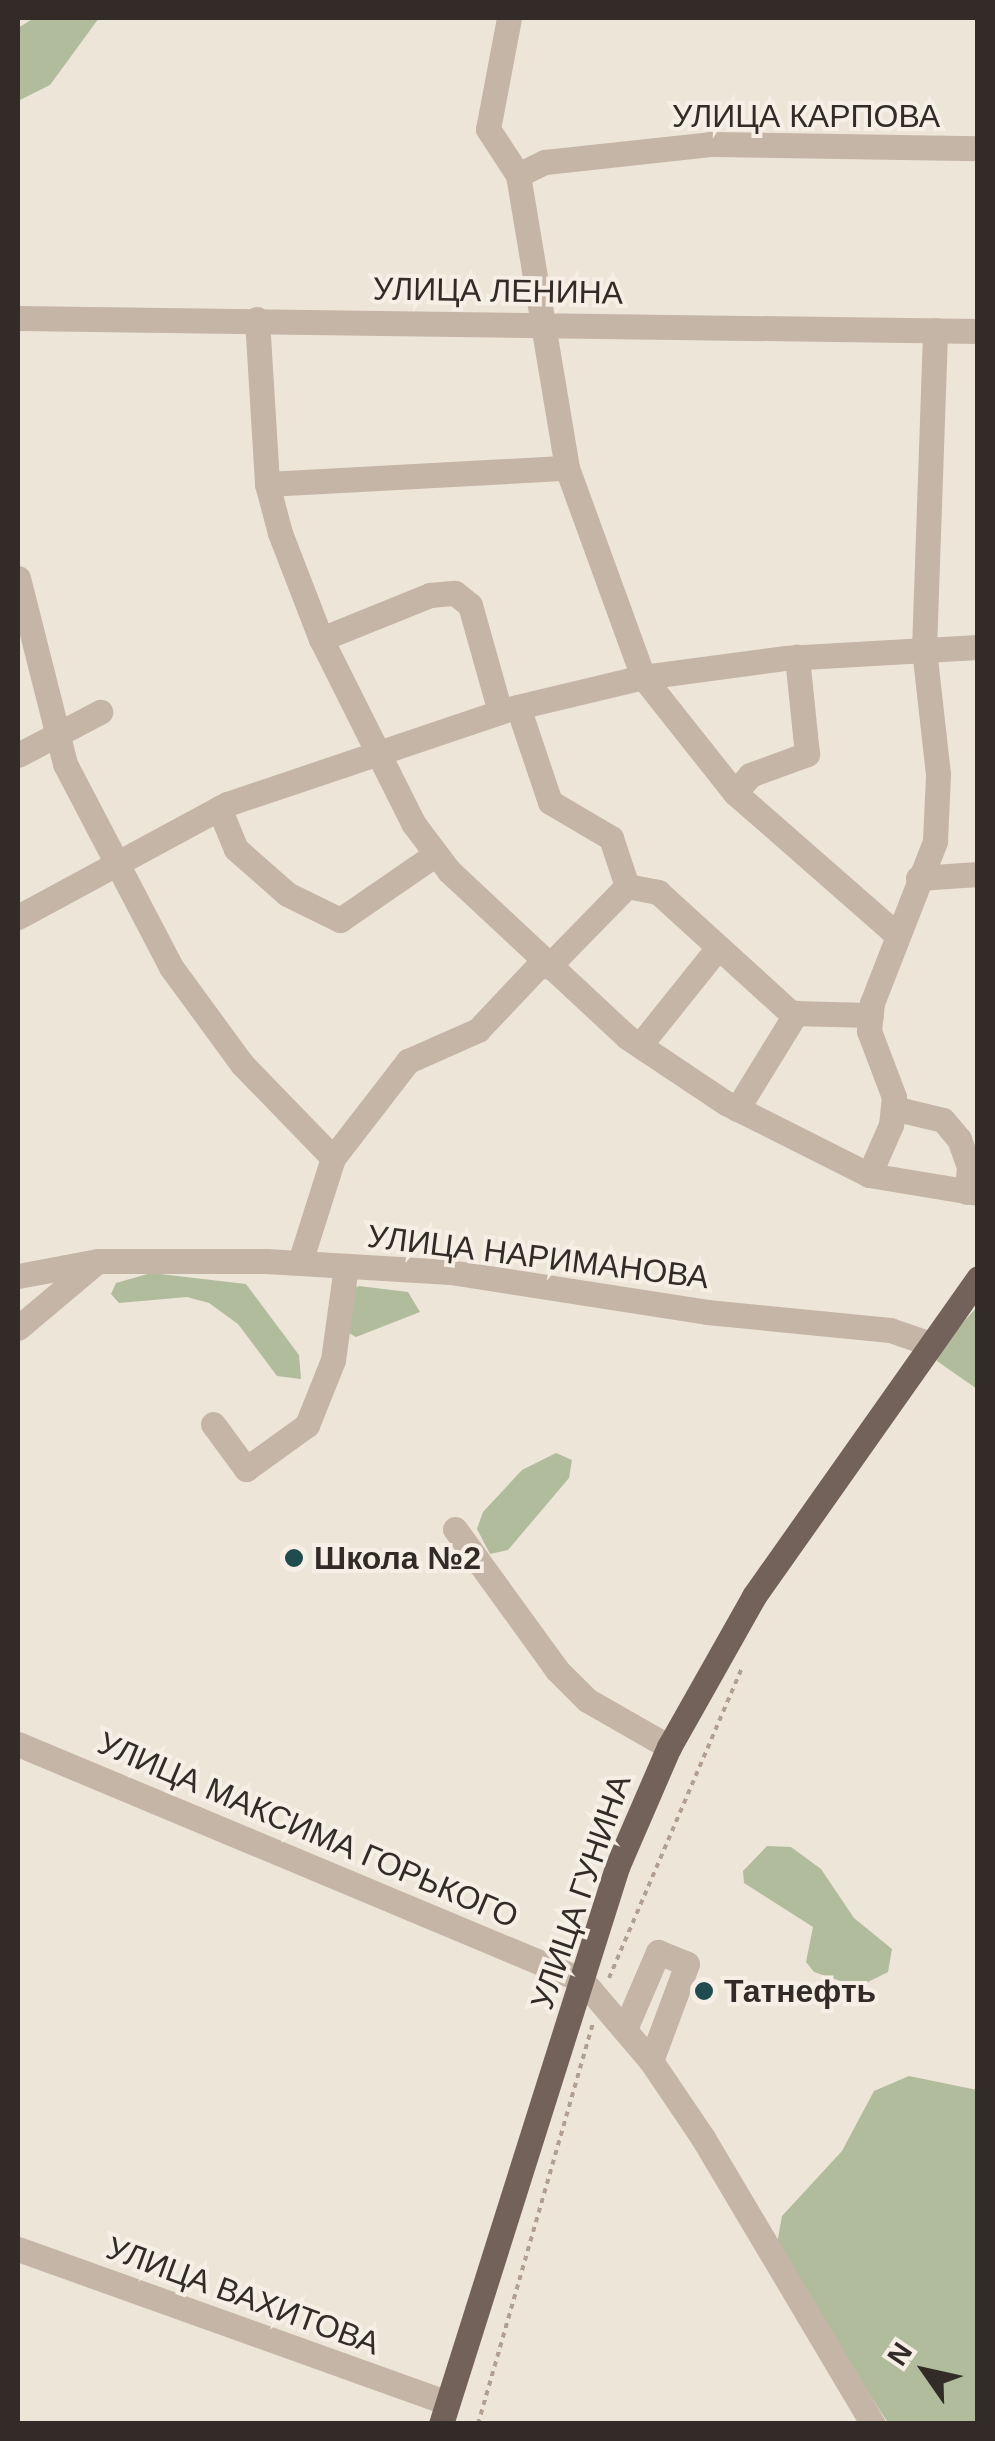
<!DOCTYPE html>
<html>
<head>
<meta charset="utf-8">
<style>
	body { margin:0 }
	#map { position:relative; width:995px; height:2441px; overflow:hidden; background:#eee5d9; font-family:Arial,sans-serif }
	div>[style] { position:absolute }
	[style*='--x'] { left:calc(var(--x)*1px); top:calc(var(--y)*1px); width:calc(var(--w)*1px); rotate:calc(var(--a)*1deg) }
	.green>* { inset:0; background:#b0bc9b }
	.path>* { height:4px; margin-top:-2px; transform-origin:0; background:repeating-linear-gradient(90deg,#b1a091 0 5px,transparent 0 10px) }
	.minor>* { height:25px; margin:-12.5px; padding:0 12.5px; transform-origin:12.5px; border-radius:12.5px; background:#c5b5a7 }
	.major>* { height:25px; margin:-12.5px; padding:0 12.5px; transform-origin:12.5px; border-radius:12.5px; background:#736259 }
	.dots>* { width:28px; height:28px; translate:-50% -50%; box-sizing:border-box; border:5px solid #f7efe5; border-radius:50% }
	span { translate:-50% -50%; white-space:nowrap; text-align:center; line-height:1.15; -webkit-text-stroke:8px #f7efe5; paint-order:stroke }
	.street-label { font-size:32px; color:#322b27 }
	.poi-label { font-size:32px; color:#322b27; font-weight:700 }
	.left { translate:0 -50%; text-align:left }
	.frame { position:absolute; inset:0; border:20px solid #322b27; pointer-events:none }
	.north { position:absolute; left:875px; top:2321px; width:100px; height:100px; -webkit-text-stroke:8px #f7efe5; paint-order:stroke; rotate:304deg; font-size:28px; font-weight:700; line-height:40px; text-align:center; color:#322b27 }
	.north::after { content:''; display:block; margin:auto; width:35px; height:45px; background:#322b27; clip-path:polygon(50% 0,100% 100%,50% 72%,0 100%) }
</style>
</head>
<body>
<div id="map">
	<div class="green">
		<i style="clip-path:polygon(34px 18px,99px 18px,50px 85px,18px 101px,18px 28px)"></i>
		<i style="clip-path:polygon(151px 1273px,246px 1284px,299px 1355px,301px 1379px,277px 1376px,238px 1324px,209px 1303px,187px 1297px,119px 1303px,111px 1294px,116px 1283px)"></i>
		<i style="clip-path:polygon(359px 1286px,408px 1292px,420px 1312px,356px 1337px,336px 1326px,340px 1294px)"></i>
		<i style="clip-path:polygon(977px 1307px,977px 1389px,937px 1361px,938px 1350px)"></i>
		<i style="clip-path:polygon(556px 1453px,572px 1460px,569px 1478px,508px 1550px,490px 1554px,477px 1529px,483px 1512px,522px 1470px)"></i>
		<i style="clip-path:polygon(767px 1846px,791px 1847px,821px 1869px,854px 1918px,892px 1949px,888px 1972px,858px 1987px,814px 1972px,806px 1962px,813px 1927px,744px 1883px,743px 1871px)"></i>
		<i style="clip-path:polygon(909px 2076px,977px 2090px,977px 2423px,888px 2423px,776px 2249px,782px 2216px,842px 2151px,874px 2091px)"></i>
	</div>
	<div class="path">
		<i style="--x:609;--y:1978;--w:340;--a:-66.8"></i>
		<i style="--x:478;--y:2424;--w:416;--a:-74"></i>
	</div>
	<div class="minor">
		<i style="--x:509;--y:18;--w:113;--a:100.7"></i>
		<i style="--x:488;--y:129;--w:55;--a:56.9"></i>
		<i style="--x:518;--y:175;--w:297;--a:80.5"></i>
		<i style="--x:567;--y:468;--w:222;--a:70"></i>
		<i style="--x:643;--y:677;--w:148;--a:51.6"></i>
		<i style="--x:735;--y:793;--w:211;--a:41.2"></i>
		<i style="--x:518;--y:175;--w:30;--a:-26"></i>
		<i style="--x:545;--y:162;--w:166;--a:-6.2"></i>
		<i style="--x:710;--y:144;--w:268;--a:0.9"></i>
		<i style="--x:18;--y:318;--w:960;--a:0.78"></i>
		<i style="--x:257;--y:319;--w:165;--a:86.5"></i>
		<i style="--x:267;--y:484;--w:51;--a:75.1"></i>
		<i style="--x:280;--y:533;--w:114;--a:68.9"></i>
		<i style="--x:321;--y:639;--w:206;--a:63.4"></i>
		<i style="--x:413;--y:823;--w:60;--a:53.1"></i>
		<i style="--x:449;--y:871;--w:243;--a:43"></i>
		<i style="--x:627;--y:1037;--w:119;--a:33.7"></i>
		<i style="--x:726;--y:1103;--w:160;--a:26.7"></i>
		<i style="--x:869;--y:1175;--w:110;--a:9.4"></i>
		<i style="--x:267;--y:484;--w:300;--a:-3.1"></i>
		<i style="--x:18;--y:578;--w:192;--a:75.8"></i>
		<i style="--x:65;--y:764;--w:229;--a:62.4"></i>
		<i style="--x:171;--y:967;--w:120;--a:53.8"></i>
		<i style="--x:242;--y:1064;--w:131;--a:45.9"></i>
		<i style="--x:321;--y:639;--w:118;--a:-22"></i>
		<i style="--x:430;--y:595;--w:25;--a:-5"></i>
		<i style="--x:455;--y:593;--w:19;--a:39"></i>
		<i style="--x:470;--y:605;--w:111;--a:74.3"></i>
		<i style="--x:518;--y:707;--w:100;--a:71.4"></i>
		<i style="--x:550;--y:802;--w:71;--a:30.5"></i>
		<i style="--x:611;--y:838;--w:51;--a:71.6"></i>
		<i style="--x:627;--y:886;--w:113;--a:134.3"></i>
		<i style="--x:18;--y:755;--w:93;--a:-27.7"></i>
		<i style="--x:735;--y:793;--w:23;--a:-50"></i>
		<i style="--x:750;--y:775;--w:61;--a:-20.2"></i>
		<i style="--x:807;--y:754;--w:98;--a:-95.9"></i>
		<i style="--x:219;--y:808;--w:44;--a:67.5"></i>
		<i style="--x:236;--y:849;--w:68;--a:41.4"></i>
		<i style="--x:287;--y:894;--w:59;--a:26.1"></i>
		<i style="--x:340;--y:920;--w:116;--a:-34.5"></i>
		<i style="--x:918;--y:878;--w:60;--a:-3.8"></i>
		<i style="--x:627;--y:886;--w:32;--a:11"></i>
		<i style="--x:658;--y:892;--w:180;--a:42.3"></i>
		<i style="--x:791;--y:1013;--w:80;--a:1.4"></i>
		<i style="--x:18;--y:917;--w:238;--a:-28.4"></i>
		<i style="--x:227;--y:804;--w:298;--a:-18.6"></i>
		<i style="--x:509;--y:709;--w:138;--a:-13.4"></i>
		<i style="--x:643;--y:677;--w:144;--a:-7.6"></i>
		<i style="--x:786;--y:658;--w:192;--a:-3.3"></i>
		<i style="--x:640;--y:1045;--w:122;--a:-51.3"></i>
		<i style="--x:893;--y:1108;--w:51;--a:13.5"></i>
		<i style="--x:943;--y:1120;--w:25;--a:50"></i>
		<i style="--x:959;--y:1139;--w:30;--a:70"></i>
		<i style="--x:969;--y:1167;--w:25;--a:95"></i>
		<i style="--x:737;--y:1109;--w:113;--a:-58.4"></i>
		<i style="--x:869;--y:1175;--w:55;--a:-66.3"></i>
		<i style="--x:891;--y:1125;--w:28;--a:-84"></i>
		<i style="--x:894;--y:1097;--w:71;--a:-110.7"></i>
		<i style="--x:869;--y:1031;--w:28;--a:-84"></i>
		<i style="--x:872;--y:1003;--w:174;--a:-68.7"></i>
		<i style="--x:935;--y:841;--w:67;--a:-87.4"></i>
		<i style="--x:938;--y:774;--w:126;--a:-96.4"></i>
		<i style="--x:924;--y:649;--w:319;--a:-88"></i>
		<i style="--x:300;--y:1262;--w:109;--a:-72.4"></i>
		<i style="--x:333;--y:1158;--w:123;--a:-52.3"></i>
		<i style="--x:408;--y:1061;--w:77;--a:-23.9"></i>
		<i style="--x:478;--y:1030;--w:93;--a:-46.7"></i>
		<i style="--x:18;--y:1276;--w:81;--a:-10.6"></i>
		<i style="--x:98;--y:1261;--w:168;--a:0"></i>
		<i style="--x:266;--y:1261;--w:184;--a:3.4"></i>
		<i style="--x:450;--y:1272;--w:260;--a:8.8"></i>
		<i style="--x:707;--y:1312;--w:184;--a:5.6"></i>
		<i style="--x:890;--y:1330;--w:40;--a:18.9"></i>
		<i style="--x:18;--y:1328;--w:99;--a:-40.1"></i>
		<i style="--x:213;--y:1424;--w:56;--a:53.7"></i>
		<i style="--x:246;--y:1469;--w:75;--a:-35.8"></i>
		<i style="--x:307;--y:1425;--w:70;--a:-68.2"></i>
		<i style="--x:333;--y:1360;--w:95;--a:-82.1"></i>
		<i style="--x:455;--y:1529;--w:174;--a:54.1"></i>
		<i style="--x:557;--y:1670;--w:42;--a:45"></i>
		<i style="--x:587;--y:1700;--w:95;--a:29.8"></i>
		<i style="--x:18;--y:1744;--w:611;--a:22.71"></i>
		<i style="--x:582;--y:1980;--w:106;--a:49.6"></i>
		<i style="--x:651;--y:2061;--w:93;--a:56"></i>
		<i style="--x:703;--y:2138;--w:333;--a:59.3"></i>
		<i style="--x:625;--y:2029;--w:84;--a:-66.8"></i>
		<i style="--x:658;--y:1952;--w:31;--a:22"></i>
		<i style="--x:687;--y:1964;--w:103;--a:110.4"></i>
		<i style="--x:18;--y:2249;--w:456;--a:19.7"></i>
	</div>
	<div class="major">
		<i style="--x:441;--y:2424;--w:584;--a:-72.46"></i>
		<i style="--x:617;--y:1867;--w:131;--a:-66.6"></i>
		<i style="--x:669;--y:1747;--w:173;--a:-60.6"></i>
		<i style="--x:754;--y:1596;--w:389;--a:-54.8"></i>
	</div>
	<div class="dots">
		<i style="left:294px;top:1558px;background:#204b4f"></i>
		<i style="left:704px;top:1991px;background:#204b4f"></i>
	</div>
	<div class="street-label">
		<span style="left:806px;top:116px">УЛИЦА КАРПОВА</span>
		<span style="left:498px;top:291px;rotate:1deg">УЛИЦА ЛЕНИНА</span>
		<span style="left:538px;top:1257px;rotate:7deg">УЛИЦА НАРИМАНОВА</span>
		<span style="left:308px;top:1830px;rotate:23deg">УЛИЦА МАКСИМА ГОРЬКОГО</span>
		<span style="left:581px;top:1892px;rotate:-71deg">УЛИЦА ГУНИНА</span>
		<span style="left:243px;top:2296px;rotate:20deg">УЛИЦА ВАХИТОВА</span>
	</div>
	<div class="poi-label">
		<span class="left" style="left:314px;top:1558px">Школа №2</span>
		<span class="left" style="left:724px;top:1991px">Татнефть</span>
	</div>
	<div class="frame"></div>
	<div class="north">N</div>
</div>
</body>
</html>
